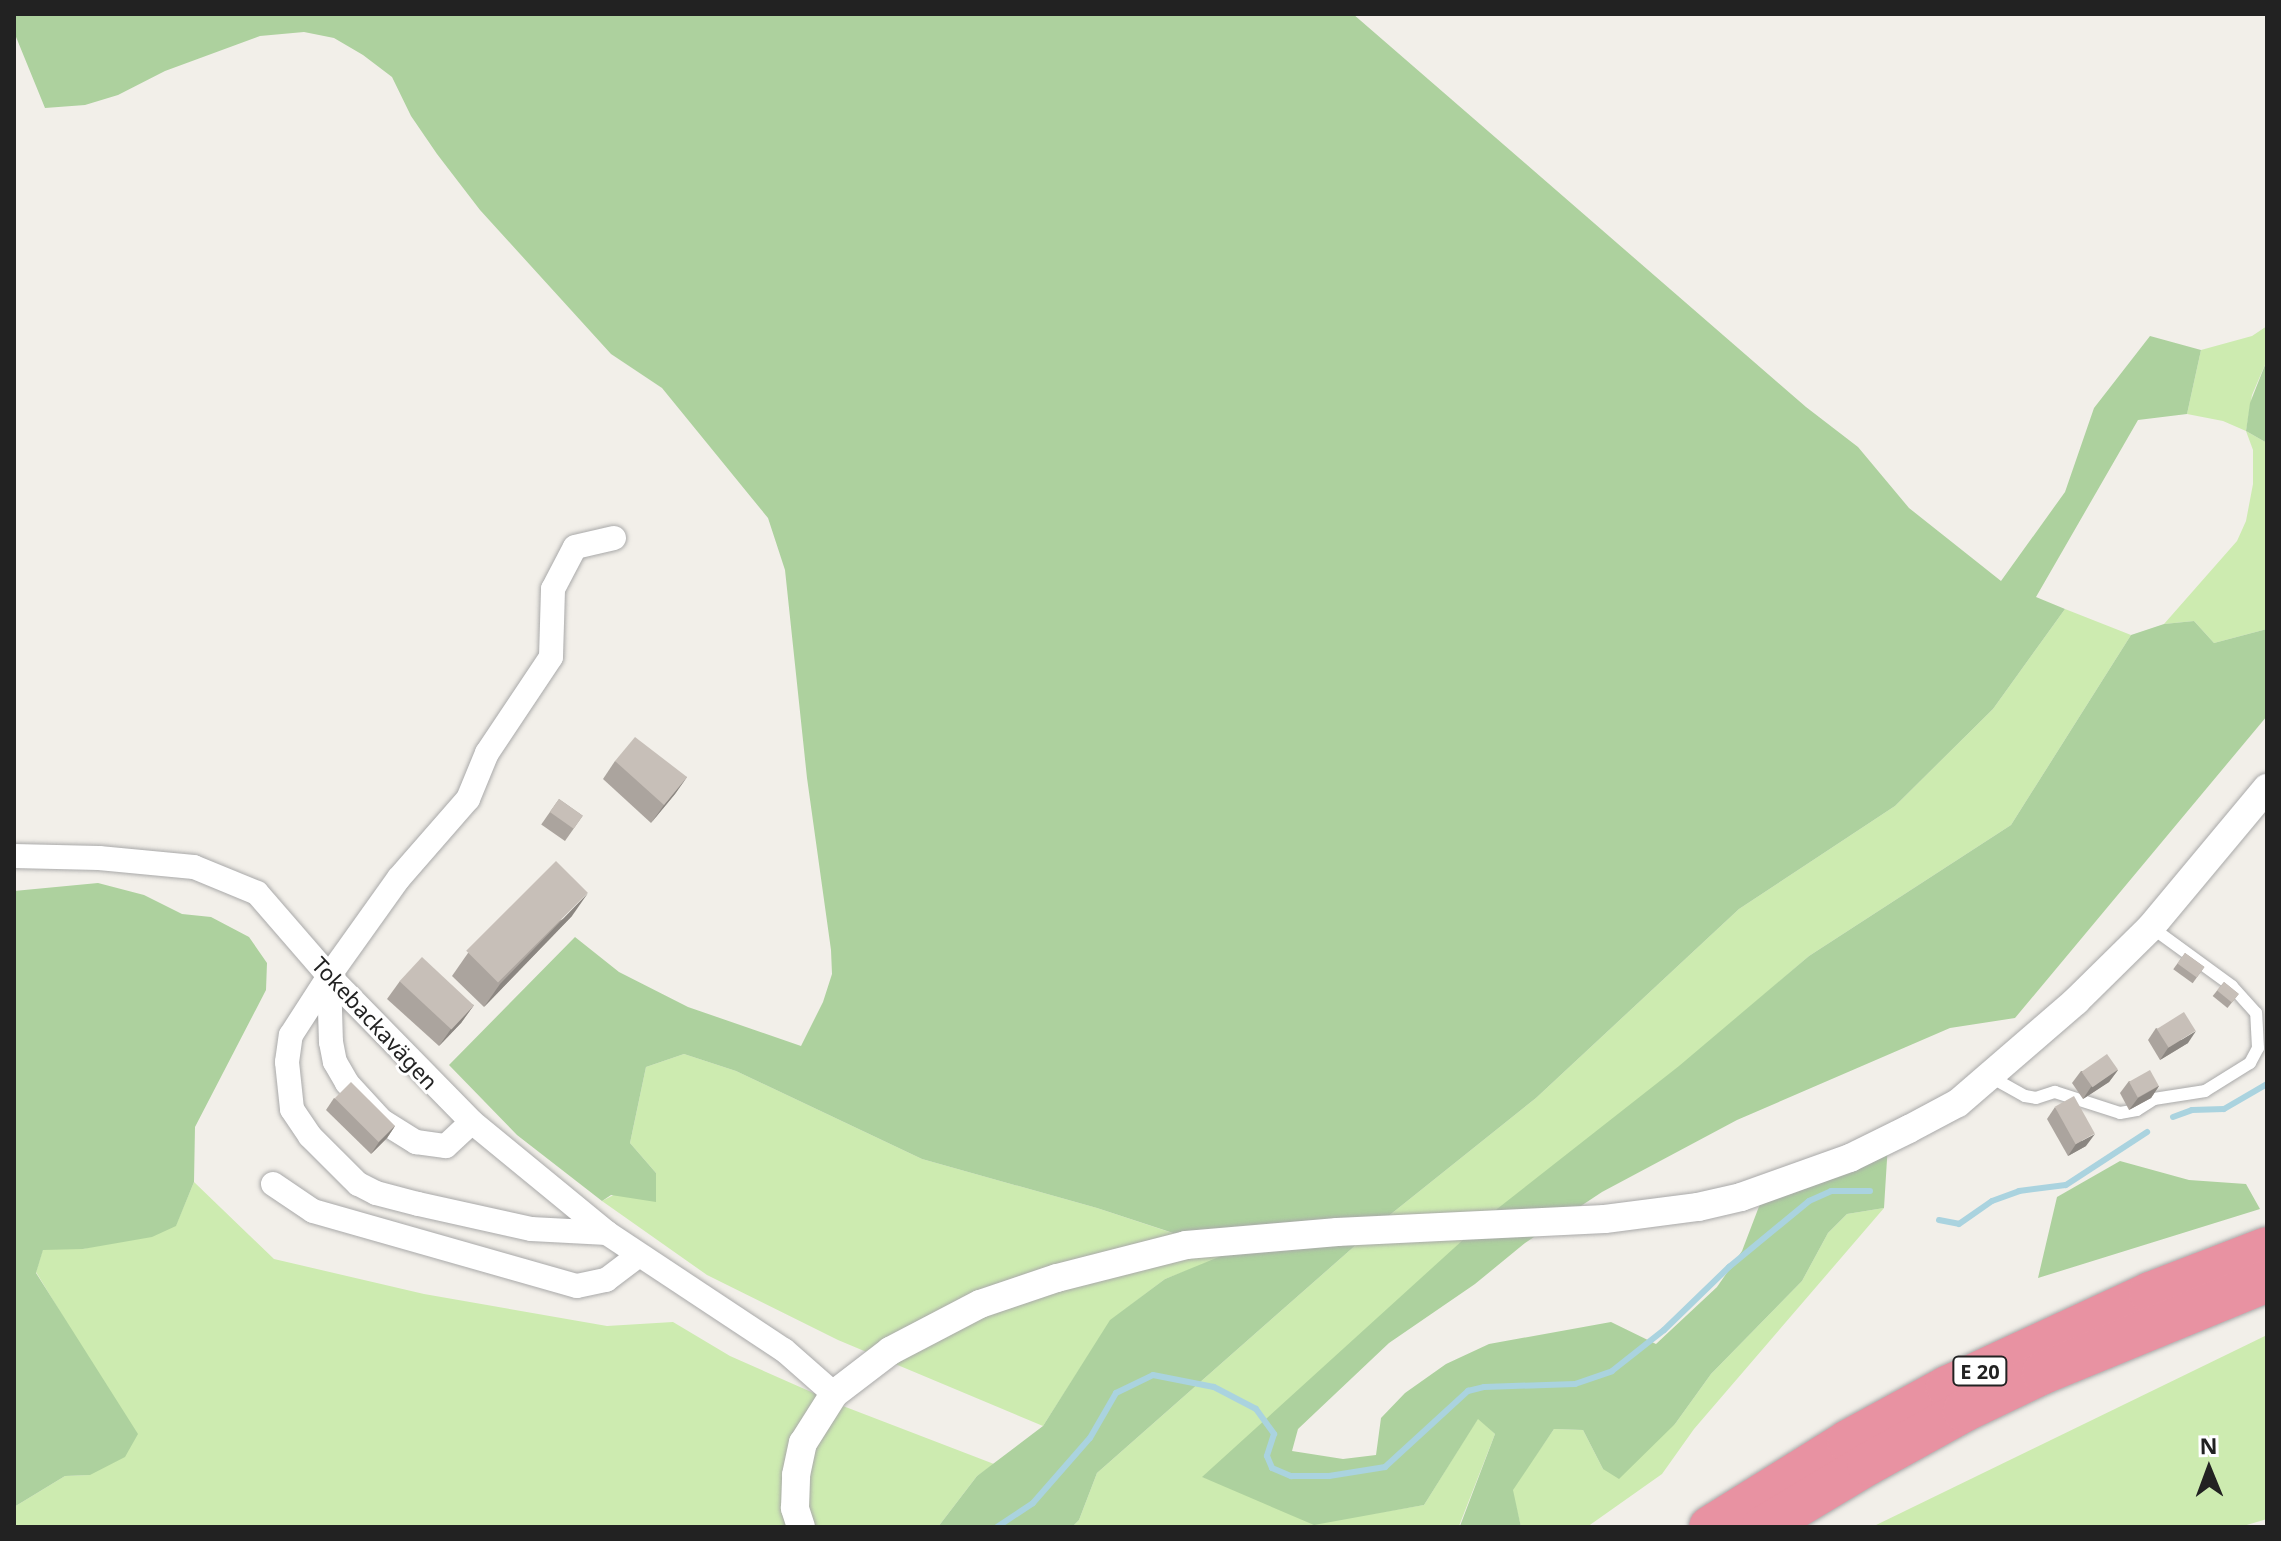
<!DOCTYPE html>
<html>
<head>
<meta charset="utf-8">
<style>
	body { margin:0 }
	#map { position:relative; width:2281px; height:1541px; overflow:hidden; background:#f2efe9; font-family:"Noto Sans",sans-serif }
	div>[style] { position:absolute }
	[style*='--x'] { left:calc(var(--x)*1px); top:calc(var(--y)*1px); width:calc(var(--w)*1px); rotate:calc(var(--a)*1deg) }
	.grass>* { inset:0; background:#cdebb0 }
	.forest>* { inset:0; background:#add19e }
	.stream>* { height:6px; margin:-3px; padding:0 3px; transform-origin:3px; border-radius:3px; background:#aad3df }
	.roads { filter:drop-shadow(0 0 2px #a9a9a9) drop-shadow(0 0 2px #a9a9a9) }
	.service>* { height:12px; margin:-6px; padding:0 6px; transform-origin:6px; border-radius:6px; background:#fff }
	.minor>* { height:24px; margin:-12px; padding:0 12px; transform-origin:12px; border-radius:12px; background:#fff }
	.tertiary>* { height:28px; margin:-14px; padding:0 14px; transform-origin:14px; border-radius:14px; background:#fff }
	.motorway>* { height:42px; margin:-21px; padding:0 21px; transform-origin:21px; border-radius:21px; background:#e892a2 }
	.wall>* { inset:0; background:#aba49e; transform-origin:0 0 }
	.shaded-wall>* { inset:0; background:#8b8681 }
	.building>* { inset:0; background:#c7bfb8; transform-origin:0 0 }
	span { translate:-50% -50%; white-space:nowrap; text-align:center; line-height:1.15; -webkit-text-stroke:6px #fff; paint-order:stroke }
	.shield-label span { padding:2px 6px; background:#fff; border:2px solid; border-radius:6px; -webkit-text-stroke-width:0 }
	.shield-label { font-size:20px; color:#222; font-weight:700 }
	.street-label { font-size:22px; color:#222 }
	.frame { position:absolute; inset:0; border:16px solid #222; pointer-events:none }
	.north { position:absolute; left:2169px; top:1429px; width:80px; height:80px; -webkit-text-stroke:6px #fff; paint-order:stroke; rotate:359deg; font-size:22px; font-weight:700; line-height:32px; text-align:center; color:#222 }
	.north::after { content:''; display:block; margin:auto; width:28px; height:36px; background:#222; clip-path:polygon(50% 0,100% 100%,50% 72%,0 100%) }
</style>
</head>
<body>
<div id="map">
	<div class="grass">
		<i style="clip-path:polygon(2267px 326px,2267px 360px,2252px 395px,2246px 431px,2267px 443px,2267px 629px,2214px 643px,2194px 621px,2164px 624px,2237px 541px,2246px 521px,2253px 484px,2253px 450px,2246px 431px,2223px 421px,2187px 414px,2201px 350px,2252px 336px)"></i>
		<i style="clip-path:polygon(2065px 609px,2131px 635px,2011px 825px,1809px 956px,1203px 1477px,1264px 1501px,1371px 1514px,1424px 1505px,1478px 1418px,1495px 1434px,1459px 1526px,1072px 1527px,1079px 1520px,1097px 1473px,1391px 1214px,1536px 1098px,1739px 909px,1895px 806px,1993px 709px)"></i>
		<i style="clip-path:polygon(684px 1054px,736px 1071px,922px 1159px,1097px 1208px,1233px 1253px,1165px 1279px,1111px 1320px,1043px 1426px,838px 1340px,707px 1275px,602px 1201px,656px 1173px,630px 1143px,646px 1067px)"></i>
		<i style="clip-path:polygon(194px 1182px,274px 1259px,424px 1294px,607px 1326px,673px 1322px,730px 1356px,843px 1406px,994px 1464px,977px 1476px,938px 1527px,14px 1527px,14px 1507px,65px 1476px,90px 1475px,103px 1383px,36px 1272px,43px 1249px,83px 1249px,176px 1225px)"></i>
		<i style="clip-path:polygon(1884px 1208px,1694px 1429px,1662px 1474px,1587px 1527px,1521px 1527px,1512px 1490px,1554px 1429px,1583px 1430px,1603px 1469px,1675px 1424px,1711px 1374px,1802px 1281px,1828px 1233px,1847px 1214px)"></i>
		<i style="clip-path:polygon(2267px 1335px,2267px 1519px,2240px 1527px,1872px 1527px)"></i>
	</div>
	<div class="forest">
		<i style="clip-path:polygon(14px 14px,1353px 14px,1806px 407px,1858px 447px,1909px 508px,2001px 581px,2065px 492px,2094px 408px,2150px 336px,2201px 350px,2187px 414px,2138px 420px,2036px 597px,2065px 609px,1993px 709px,1895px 806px,1739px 909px,1536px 1098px,1391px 1214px,1097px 1473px,1079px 1520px,1072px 1527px,938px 1527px,977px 1476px,1043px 1426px,1110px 1320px,1165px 1279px,1231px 1252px,1097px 1208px,922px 1159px,736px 1071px,684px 1054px,646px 1067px,630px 1143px,656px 1173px,656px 1202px,611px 1195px,602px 1201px,517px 1135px,449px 1065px,575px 937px,619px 972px,688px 1007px,801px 1046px,823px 1002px,832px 974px,831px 950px,807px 778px,785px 570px,768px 518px,662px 388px,611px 354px,480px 210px,437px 154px,411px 116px,392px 77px,363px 55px,334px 38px,304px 32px,260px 36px,165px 71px,118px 95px,85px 105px,45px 108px,14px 32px)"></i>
		<i style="clip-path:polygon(2267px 360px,2267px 443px,2246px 431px,2250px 403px)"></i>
		<i style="clip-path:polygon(2194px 621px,2214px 643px,2267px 629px,2267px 716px,2015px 1018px,1950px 1028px,1737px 1120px,1602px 1192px,1525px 1243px,1475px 1284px,1389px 1343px,1298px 1429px,1292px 1451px,1343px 1459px,1376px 1455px,1381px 1418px,1405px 1393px,1446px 1364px,1489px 1344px,1611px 1322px,1656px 1344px,1717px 1287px,1742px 1251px,1763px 1196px,1888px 1143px,1884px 1208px,1847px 1214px,1828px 1233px,1802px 1281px,1711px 1374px,1675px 1424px,1619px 1479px,1603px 1469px,1583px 1430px,1554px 1429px,1513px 1490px,1521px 1527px,1455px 1527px,1460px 1526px,1495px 1434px,1478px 1419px,1424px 1505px,1314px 1525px,1202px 1477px,1497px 1209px,1679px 1066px,1809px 956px,2011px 825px,2131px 635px,2164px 624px)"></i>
		<i style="clip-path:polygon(98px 883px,144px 895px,182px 914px,211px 917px,249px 937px,267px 963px,266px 990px,195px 1127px,194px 1182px,176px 1226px,152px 1237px,83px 1249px,43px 1250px,36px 1273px,138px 1434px,125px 1457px,90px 1475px,65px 1476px,14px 1507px,14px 891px)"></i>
		<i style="clip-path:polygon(2120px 1161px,2189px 1180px,2246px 1184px,2260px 1209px,2038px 1278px,2057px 1197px)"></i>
	</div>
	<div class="stream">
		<i style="--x:2173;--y:1117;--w:20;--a:-20"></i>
		<i style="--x:2192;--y:1110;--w:32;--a:-2"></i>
		<i style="--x:2224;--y:1109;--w:50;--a:-30.2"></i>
		<i style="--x:1939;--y:1220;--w:20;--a:11"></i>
		<i style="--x:1959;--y:1224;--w:40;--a:-34.9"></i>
		<i style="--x:1992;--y:1201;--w:29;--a:-20"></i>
		<i style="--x:2019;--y:1191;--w:47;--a:-7.3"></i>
		<i style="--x:2066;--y:1185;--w:97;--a:-33.2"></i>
		<i style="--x:997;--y:1527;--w:43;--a:-33.7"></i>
		<i style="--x:1033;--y:1503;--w:86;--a:-48.8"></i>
		<i style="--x:1090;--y:1438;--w:52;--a:-60"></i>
		<i style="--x:1116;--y:1393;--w:41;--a:-25.9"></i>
		<i style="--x:1153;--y:1375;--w:62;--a:11.1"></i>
		<i style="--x:1214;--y:1387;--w:47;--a:27.6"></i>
		<i style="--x:1256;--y:1409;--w:31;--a:54"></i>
		<i style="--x:1274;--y:1434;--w:23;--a:108"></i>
		<i style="--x:1267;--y:1456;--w:13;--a:67"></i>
		<i style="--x:1272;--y:1468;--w:21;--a:23"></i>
		<i style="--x:1291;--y:1476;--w:38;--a:0"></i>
		<i style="--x:1329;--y:1476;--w:57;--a:-9.1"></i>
		<i style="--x:1385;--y:1467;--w:113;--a:-42.5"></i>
		<i style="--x:1468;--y:1391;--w:16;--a:-14"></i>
		<i style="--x:1484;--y:1387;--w:91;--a:-1.9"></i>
		<i style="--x:1575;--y:1384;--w:39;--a:-19"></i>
		<i style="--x:1612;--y:1371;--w:66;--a:-38.3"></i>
		<i style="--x:1664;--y:1330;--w:91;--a:-44.1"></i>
		<i style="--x:1729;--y:1267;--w:104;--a:-39.5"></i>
		<i style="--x:1809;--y:1201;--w:24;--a:-24"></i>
		<i style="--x:1831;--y:1191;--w:39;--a:0"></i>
	</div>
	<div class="roads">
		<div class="service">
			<i style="--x:1989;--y:1076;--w:41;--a:29.1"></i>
			<i style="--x:2025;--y:1096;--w:11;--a:10"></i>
			<i style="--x:2036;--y:1098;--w:20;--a:-18"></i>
			<i style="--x:2055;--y:1092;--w:68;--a:17.9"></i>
			<i style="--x:2120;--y:1113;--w:17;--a:-10"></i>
			<i style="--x:2137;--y:1110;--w:20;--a:-33"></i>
			<i style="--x:2154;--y:1099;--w:52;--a:-8.9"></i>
			<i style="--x:2205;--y:1091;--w:53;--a:-31.9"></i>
			<i style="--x:2250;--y:1063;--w:17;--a:-62"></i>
			<i style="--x:2258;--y:1048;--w:35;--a:-93"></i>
			<i style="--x:2256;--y:1013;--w:36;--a:-132"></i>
			<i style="--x:2232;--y:986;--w:100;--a:-143.9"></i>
		</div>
		<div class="minor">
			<i style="--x:14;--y:856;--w:85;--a:1.3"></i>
			<i style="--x:99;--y:858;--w:95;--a:5.4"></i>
			<i style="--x:194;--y:867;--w:68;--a:22.4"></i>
			<i style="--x:257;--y:893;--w:110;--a:49.1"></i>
			<i style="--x:329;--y:976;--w:204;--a:45.6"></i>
			<i style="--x:472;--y:1122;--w:175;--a:39.4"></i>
			<i style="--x:607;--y:1233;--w:212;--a:33.5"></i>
			<i style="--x:784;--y:1350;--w:67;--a:41.3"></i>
			<i style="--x:329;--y:976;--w:66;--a:88.3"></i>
			<i style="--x:331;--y:1042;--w:20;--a:79"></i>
			<i style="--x:335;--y:1062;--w:24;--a:60"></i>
			<i style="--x:347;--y:1083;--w:52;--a:47.4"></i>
			<i style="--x:382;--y:1121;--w:40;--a:32"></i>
			<i style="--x:416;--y:1142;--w:30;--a:8"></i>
			<i style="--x:446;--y:1146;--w:35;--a:-43"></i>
			<i style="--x:273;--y:1184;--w:48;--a:34"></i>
			<i style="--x:313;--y:1211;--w:274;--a:15.9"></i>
			<i style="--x:577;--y:1286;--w:30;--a:-12"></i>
			<i style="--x:606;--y:1280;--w:41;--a:-37.1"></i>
			<i style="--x:607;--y:1233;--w:76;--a:-177"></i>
			<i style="--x:531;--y:1229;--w:116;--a:-167.5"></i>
			<i style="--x:418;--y:1204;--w:43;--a:-165.3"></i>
			<i style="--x:376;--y:1193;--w:20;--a:-153"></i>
			<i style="--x:358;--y:1184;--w:68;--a:-135"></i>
			<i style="--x:310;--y:1136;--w:32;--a:-124"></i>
			<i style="--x:292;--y:1109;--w:47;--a:-96.1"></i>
			<i style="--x:287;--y:1062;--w:27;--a:-82"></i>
			<i style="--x:291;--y:1035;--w:70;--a:-57.2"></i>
			<i style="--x:329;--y:976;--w:120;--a:-54.5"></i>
			<i style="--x:399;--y:878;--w:105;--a:-48.9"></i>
			<i style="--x:468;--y:799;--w:50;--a:-67.6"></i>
			<i style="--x:487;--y:753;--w:115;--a:-56.3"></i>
			<i style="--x:551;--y:657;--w:68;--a:-88.3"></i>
			<i style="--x:553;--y:589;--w:47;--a:-62.4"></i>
			<i style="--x:575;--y:547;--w:40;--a:-13"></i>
		</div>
		<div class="tertiary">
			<i style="--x:801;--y:1527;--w:20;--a:-108"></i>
			<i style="--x:795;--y:1508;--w:33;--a:-88"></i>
			<i style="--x:796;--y:1475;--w:33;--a:-78"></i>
			<i style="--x:803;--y:1443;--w:58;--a:-57.7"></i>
			<i style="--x:834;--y:1394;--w:71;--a:-37.5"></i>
			<i style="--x:890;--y:1351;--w:102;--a:-27.6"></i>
			<i style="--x:980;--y:1304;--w:81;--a:-18.7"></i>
			<i style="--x:1057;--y:1278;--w:133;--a:-14.3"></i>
			<i style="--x:1186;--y:1245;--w:152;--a:-4.9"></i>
			<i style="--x:1337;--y:1232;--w:268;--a:-2.8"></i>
			<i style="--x:1605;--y:1219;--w:94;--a:-7.4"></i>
			<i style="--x:1698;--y:1207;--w:44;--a:-13.1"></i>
			<i style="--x:1741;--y:1197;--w:116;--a:-19.7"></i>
			<i style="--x:1850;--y:1158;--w:66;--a:-26.2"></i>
			<i style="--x:1909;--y:1129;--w:55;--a:-28"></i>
			<i style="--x:1958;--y:1103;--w:156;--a:-40.8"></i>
			<i style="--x:2076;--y:1001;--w:105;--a:-44.6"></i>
			<i style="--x:2151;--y:927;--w:181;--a:-50.2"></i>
		</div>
		<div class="motorway">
			<i style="--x:1710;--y:1527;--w:163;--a:-31.9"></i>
			<i style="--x:1848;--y:1441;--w:113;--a:-28.6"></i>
			<i style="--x:1947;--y:1387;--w:224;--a:-24.8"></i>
			<i style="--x:2150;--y:1293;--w:125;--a:-21"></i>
			<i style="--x:1763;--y:1527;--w:122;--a:-31"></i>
			<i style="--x:1868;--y:1464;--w:110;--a:-28.9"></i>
			<i style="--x:1964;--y:1411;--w:88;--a:-25.7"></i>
			<i style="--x:2043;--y:1373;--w:242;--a:-22.3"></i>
		</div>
	</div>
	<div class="wall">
		<i style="clip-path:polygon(615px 761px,687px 777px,675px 794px,651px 823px,603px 779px)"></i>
		<i style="left:559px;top:799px;width:29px;height:31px;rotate:35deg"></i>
		<i style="clip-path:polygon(572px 916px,484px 1007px,452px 976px,468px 953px)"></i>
		<i style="left:2185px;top:953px;width:24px;height:20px;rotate:36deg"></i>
		<i style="clip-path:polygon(400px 981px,474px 1005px,461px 1023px,439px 1046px,387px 999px)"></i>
		<i style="left:2224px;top:982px;width:19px;height:18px;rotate:39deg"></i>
		<i style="clip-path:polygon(2156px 1028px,2188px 1043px,2160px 1060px,2148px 1040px)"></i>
		<i style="clip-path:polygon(2118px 1070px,2109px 1082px,2083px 1099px,2072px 1083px,2081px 1071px)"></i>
		<i style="clip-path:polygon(2129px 1081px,2159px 1086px,2151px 1098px,2129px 1110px,2120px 1093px)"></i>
		<i style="clip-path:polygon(334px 1098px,395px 1126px,387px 1138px,371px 1154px,326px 1110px)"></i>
		<i style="clip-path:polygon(2055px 1107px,2086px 1146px,2068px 1156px,2047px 1119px)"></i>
	</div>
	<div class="shaded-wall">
		<i style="clip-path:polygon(687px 777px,675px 794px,651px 823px,664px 805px)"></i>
		<i style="clip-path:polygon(588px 893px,572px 916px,484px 1007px,500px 984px)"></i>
		<i style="clip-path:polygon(474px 1005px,461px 1023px,439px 1046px,451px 1029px)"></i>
		<i style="clip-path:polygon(2196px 1031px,2188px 1043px,2160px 1060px,2168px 1048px)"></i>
		<i style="clip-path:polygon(2118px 1070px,2109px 1082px,2083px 1099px,2091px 1087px)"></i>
		<i style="clip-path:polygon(2159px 1086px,2151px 1098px,2129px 1110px,2138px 1098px)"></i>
		<i style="clip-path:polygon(395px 1126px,387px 1138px,371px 1154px,379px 1142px)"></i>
		<i style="clip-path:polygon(2095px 1134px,2086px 1146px,2068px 1156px,2076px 1144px)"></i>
	</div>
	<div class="building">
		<i style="clip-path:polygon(635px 737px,687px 777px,664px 805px,615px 761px)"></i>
		<i style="left:559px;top:799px;width:29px;height:16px;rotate:35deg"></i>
		<i style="left:556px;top:861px;width:45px;height:127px;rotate:45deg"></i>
		<i style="left:2185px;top:953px;width:24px;height:13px;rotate:36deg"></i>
		<i style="left:422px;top:957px;width:71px;height:33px;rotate:43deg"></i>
		<i style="left:2224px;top:982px;width:19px;height:11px;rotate:39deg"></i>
		<i style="left:2184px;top:1012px;width:22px;height:32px;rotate:58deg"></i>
		<i style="left:2107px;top:1054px;width:19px;height:31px;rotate:55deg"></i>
		<i style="left:2150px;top:1070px;width:18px;height:24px;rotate:61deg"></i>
		<i style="left:351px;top:1082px;width:62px;height:23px;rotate:45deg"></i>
		<i style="left:2074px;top:1096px;width:43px;height:22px;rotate:61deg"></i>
	</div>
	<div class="shield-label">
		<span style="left:1980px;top:1371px">E 20</span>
	</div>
	<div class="street-label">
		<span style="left:375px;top:1023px;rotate:47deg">Tokebackavägen</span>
	</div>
	<div class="frame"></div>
	<div class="north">N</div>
</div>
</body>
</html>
